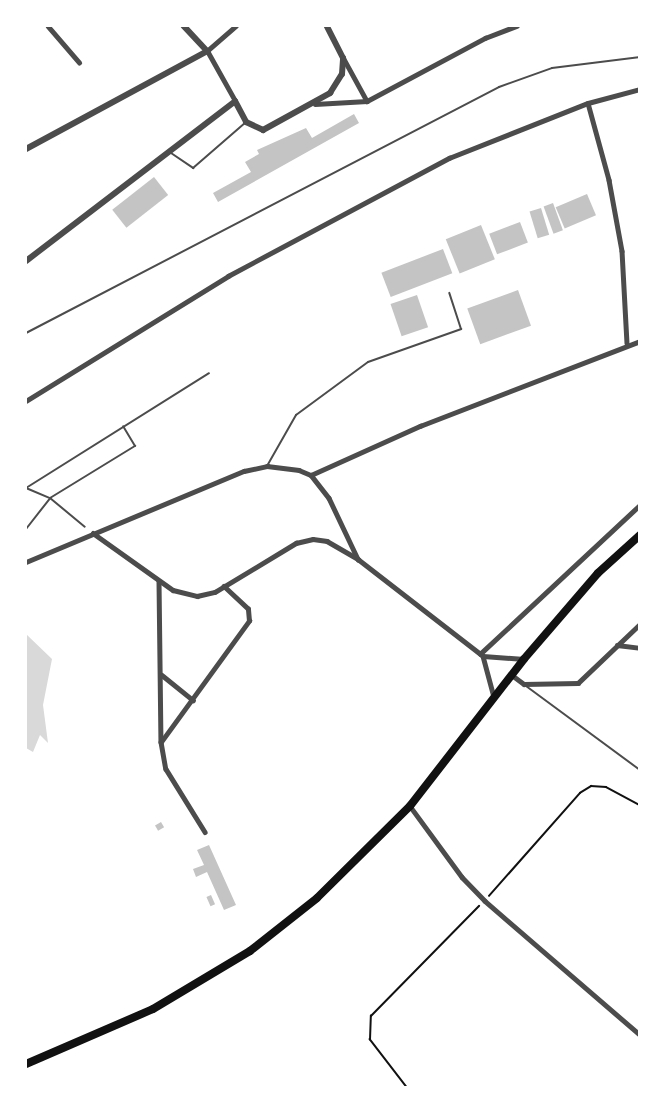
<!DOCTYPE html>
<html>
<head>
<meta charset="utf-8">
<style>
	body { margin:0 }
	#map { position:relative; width:665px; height:1113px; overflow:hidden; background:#fff; font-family:Inter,sans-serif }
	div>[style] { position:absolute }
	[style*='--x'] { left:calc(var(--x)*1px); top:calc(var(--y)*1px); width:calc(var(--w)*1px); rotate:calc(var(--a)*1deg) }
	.water>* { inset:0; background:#d9d9d9 }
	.building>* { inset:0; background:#c4c4c4; transform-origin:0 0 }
	.path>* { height:1.5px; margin:-0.75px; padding:0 0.75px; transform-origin:0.75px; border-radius:0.75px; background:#111 }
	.service>* { height:2px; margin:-1px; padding:0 1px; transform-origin:1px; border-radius:1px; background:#4c4c4c }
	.minor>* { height:4.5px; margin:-2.25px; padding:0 2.25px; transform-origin:2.25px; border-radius:2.25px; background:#4c4c4c }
	.tertiary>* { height:6px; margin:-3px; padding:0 3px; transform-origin:3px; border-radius:3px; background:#4c4c4c }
	.trunk>* { height:8px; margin:-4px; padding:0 4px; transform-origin:4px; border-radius:4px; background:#111 }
	span { translate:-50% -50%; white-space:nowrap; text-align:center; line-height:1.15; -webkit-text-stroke:6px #fff; paint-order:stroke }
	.frame { position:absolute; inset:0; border:27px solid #fff; pointer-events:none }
</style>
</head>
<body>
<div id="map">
	<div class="water">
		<i style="clip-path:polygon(26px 634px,52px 659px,43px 705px,48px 743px,40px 735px,33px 752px,26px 748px)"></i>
	</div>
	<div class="building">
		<i style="clip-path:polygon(354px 114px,359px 123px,218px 202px,213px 193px,251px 172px,245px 162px,259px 154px,257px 150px,306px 128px,312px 138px)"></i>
		<i style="left:154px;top:177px;width:23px;height:53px;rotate:52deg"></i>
		<i style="left:587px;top:194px;width:23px;height:34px;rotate:67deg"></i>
		<i style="left:553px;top:203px;width:29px;height:10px;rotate:70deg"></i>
		<i style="left:541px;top:208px;width:28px;height:12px;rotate:73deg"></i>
		<i style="left:520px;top:222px;width:22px;height:33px;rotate:69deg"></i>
		<i style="left:481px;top:225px;width:37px;height:38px;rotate:68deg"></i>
		<i style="left:443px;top:249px;width:26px;height:66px;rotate:69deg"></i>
		<i style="left:518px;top:290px;width:38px;height:54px;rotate:70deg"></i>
		<i style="left:417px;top:295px;width:34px;height:28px;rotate:71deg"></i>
		<i style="left:161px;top:822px;width:6px;height:7px;rotate:59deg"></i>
		<i style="clip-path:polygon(209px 845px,236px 905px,224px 910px,207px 872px,196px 877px,193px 869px,204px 865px,197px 850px)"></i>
		<i style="left:211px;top:895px;width:10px;height:5px;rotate:66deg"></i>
	</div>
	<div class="path">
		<i style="--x:489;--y:896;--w:137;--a:-48.5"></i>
		<i style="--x:580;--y:793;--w:13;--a:-32"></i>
		<i style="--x:591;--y:786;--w:15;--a:4"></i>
		<i style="--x:606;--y:787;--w:38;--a:28"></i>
		<i style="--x:407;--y:1088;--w:61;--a:-127.6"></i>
		<i style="--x:370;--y:1040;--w:24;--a:-88"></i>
		<i style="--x:371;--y:1016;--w:154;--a:-45.5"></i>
	</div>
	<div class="service">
		<i style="--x:171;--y:153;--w:27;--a:34"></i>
		<i style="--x:193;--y:168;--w:69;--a:-40.9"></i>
		<i style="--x:26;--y:333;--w:533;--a:-27.48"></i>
		<i style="--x:499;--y:87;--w:56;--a:-19.7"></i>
		<i style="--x:552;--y:68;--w:89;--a:-7.1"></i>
		<i style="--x:267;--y:466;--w:59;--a:-60.4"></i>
		<i style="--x:296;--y:415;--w:89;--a:-36.4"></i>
		<i style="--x:368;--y:362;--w:99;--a:-19.5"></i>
		<i style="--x:461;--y:329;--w:38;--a:-108"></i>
		<i style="--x:26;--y:488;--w:216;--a:-32.1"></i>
		<i style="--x:26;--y:488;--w:26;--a:23"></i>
		<i style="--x:50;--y:498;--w:45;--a:39.6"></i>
		<i style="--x:26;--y:529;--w:39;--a:-52"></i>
		<i style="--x:50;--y:498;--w:100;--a:-31.5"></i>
		<i style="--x:135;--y:446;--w:23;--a:-121"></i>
		<i style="--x:526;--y:686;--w:142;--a:36.4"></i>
	</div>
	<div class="minor">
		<i style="--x:48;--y:26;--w:48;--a:49.3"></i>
		<i style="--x:344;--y:59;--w:48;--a:61.3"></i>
		<i style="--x:235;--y:101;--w:57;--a:-119.2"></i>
		<i style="--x:207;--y:51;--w:38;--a:-41"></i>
		<i style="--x:588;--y:103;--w:80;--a:74.7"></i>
		<i style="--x:609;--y:180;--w:72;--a:79.6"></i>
		<i style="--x:622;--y:251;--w:92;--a:86.9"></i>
		<i style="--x:315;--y:104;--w:52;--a:-3.3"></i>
		<i style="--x:367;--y:101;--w:134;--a:-28.1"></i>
		<i style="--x:485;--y:38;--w:34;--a:-21"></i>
		<i style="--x:26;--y:401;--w:238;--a:-31.7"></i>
		<i style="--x:228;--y:276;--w:251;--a:-28.1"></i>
		<i style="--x:449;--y:158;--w:149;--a:-21.6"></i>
		<i style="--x:588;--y:103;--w:54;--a:-15.1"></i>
		<i style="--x:311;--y:475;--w:120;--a:-24.2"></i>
		<i style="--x:420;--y:426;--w:236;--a:-21.1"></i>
		<i style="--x:93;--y:533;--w:98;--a:35.5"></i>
		<i style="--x:173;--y:590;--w:25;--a:14"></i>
		<i style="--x:197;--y:596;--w:18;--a:-13"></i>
		<i style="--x:215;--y:592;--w:95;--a:-31.2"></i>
		<i style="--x:296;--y:543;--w:17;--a:-13"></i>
		<i style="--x:313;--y:539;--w:14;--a:8"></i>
		<i style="--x:327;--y:541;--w:36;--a:30"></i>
		<i style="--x:26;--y:562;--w:236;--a:-22.7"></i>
		<i style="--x:244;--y:471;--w:24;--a:-12"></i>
		<i style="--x:267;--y:466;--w:32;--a:7"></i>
		<i style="--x:299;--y:470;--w:13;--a:23"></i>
		<i style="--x:311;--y:475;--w:29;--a:52"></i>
		<i style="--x:329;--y:498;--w:68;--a:64.6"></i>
		<i style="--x:358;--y:559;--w:158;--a:37.8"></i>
		<i style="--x:159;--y:581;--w:161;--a:89.3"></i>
		<i style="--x:161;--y:742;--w:27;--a:80"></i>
		<i style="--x:166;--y:769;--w:74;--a:58.2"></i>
		<i style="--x:617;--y:645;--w:23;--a:7"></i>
		<i style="--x:480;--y:654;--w:219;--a:-43"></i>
		<i style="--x:483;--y:656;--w:42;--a:75"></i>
		<i style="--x:483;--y:656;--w:41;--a:4.2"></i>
		<i style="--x:162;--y:675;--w:40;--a:39"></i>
		<i style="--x:512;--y:675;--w:15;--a:37"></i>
		<i style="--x:524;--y:684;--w:54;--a:-1.1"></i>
		<i style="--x:578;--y:683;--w:86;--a:-43.6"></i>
		<i style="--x:161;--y:742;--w:150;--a:-54"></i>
		<i style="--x:249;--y:621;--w:12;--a:-95"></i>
		<i style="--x:248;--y:609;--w:33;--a:-137"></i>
		<i style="--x:410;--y:806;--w:88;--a:53.8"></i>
		<i style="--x:462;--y:877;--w:33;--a:46"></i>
		<i style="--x:485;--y:901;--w:205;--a:40.8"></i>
	</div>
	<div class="tertiary">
		<i style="--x:26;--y:149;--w:206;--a:-28.4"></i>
		<i style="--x:207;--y:51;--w:34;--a:-133"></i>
		<i style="--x:26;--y:261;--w:263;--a:-37.4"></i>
		<i style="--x:235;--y:101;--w:24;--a:62"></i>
		<i style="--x:246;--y:122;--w:19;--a:25"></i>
		<i style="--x:263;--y:130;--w:77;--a:-28.9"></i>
		<i style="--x:330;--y:93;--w:22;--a:-58"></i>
		<i style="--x:342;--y:74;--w:16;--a:-86"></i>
		<i style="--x:343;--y:58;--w:36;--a:-117"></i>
	</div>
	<div class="trunk">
		<i style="--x:26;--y:1064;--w:138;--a:-23.4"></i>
		<i style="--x:153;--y:1009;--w:113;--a:-30.9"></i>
		<i style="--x:250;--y:951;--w:85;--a:-38.3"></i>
		<i style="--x:317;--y:898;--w:131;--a:-44.7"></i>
		<i style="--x:410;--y:806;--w:186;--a:-52.2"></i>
		<i style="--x:524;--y:659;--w:113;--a:-49.3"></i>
		<i style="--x:598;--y:573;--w:57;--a:-42.1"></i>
	</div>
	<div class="frame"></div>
</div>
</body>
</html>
